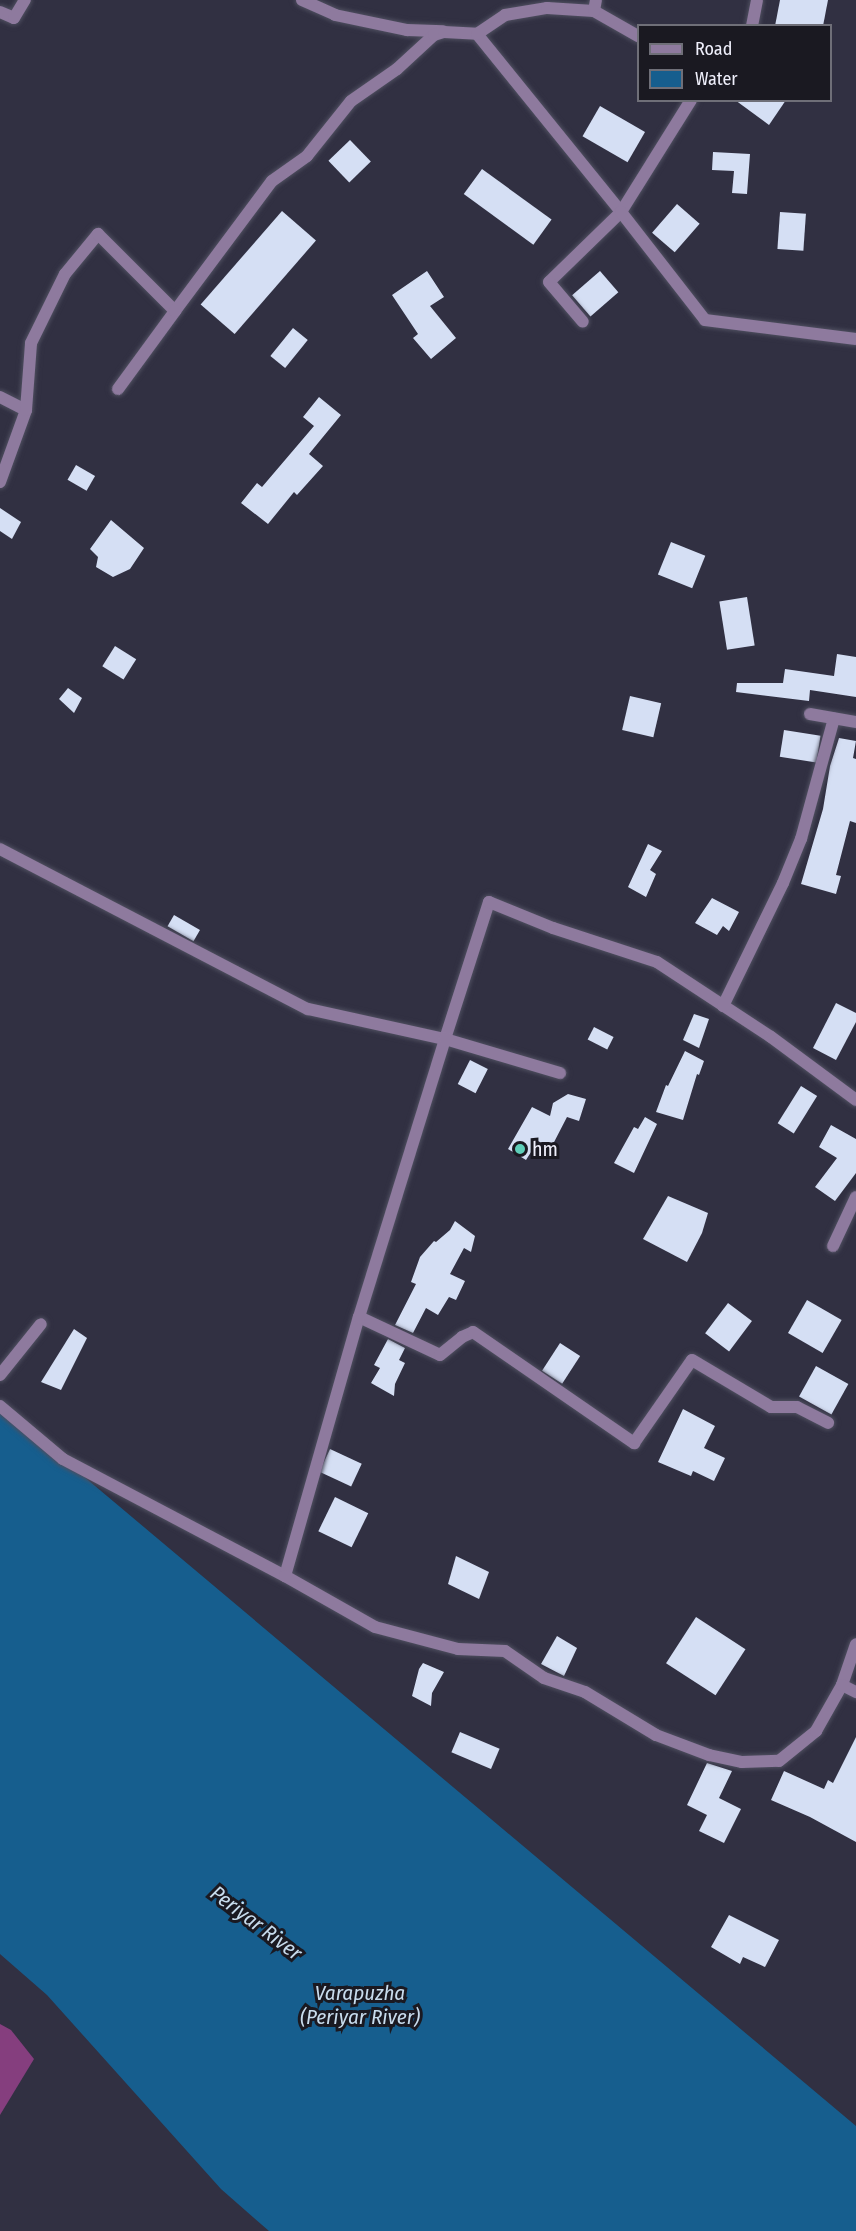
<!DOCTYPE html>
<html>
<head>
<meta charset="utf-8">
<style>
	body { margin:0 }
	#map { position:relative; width:856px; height:2231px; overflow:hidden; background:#313042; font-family:"Fira Sans Condensed",sans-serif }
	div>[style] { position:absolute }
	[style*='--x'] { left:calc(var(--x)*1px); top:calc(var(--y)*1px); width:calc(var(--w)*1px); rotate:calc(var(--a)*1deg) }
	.forest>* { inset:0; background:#853e7e }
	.water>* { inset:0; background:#165e8e }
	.building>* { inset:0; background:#d5dff4; transform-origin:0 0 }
	.roads { filter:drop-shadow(0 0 2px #4f4f60) drop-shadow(0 0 2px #4f4f60) }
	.street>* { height:12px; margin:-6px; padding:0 6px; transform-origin:6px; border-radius:6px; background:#8e7a9e }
	.dots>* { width:16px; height:16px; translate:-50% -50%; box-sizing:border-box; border:3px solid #1a1921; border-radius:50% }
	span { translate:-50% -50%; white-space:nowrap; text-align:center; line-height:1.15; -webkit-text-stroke:6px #1a1921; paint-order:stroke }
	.poi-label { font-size:20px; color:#efeffb }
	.left { translate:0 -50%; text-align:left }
	.water-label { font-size:21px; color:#c8dced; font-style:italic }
	.legend { position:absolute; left:637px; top:24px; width:195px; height:78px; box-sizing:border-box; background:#1a1921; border:2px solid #6f6f78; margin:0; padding:8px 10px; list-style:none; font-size:18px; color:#efeffb }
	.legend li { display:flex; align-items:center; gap:12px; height:30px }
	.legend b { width:30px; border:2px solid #6f6f78 }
</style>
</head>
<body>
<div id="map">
	<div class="forest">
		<i style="clip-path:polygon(0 2024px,11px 2030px,34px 2059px,0 2115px)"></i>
	</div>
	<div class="water">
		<i style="clip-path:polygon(0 1406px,856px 2126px,856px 2231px,269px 2231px,221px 2189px,47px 1995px,0 1954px)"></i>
	</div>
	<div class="building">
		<i style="clip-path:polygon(780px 0,828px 0,823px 26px,775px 26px)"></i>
		<i style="clip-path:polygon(735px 100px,786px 100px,769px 125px)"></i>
		<i style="left:600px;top:106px;width:52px;height:35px;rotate:30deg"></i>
		<i style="left:350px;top:140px;width:30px;height:30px;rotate:46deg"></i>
		<i style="clip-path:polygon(713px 152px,750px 154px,747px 194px,732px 193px,734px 171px,712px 170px)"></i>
		<i style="left:482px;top:169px;width:86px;height:31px;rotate:36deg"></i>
		<i style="left:677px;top:204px;width:30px;height:38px;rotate:41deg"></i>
		<i style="left:282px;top:211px;width:45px;height:124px;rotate:41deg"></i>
		<i style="left:780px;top:212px;width:26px;height:37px;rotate:4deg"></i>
		<i style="clip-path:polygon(427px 271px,444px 297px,430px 306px,456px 338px,431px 359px,413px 338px,418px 334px,392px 295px)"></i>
		<i style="left:600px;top:271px;width:28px;height:37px;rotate:49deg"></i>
		<i style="left:293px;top:328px;width:19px;height:36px;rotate:39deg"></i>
		<i style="clip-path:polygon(319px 397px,341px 415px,309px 454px,323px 466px,297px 495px,294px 492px,268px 524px,241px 503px,257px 483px,262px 487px,314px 426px,303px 417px)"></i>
		<i style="left:76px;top:465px;width:22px;height:17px;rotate:30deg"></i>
		<i style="clip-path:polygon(0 508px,21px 522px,12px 539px,0 531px)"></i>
		<i style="clip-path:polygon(111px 520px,144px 548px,130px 569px,113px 577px,96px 567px,98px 557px,90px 549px)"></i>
		<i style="left:671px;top:542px;width:37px;height:35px;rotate:22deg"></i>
		<i style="left:747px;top:597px;width:49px;height:28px;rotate:81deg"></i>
		<i style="left:115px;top:646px;width:25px;height:24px;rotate:32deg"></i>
		<i style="clip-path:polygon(837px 654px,856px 657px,856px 697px,810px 690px,809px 701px,736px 692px,737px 683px,783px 683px,785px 669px,834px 676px)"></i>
		<i style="clip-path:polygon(68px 688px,82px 698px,74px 713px,59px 699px)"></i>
		<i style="left:630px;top:696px;width:32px;height:35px;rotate:13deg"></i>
		<i style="left:784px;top:730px;width:37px;height:27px;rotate:9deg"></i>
		<i style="clip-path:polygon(839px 738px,856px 741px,853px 758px,856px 759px,856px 823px,850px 821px,836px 875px,841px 876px,836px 894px,801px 884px,823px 809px,830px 766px)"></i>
		<i style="clip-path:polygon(648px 844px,662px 851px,650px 870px,656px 874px,646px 897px,628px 887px)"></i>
		<i style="clip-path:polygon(712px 898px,739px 912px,729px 931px,723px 926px,717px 935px,695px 923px)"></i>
		<i style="left:174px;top:915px;width:30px;height:13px;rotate:30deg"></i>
		<i style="clip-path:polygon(836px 1003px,856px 1013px,856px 1022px,836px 1060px,813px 1048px)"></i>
		<i style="clip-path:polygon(694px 1014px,709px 1019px,699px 1048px,683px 1040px)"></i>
		<i style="left:594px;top:1027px;width:22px;height:14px;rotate:27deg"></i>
		<i style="clip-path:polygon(685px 1051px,704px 1061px,699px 1075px,697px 1074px,683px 1120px,656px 1112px,666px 1085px,668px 1086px)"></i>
		<i style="left:470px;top:1060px;width:20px;height:27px;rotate:27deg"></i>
		<i style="left:801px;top:1086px;width:19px;height:44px;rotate:32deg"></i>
		<i style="clip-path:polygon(568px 1094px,586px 1099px,579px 1121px,567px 1117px,551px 1148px,538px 1141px,526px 1160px,508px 1149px,532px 1107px,550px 1116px,553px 1103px)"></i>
		<i style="clip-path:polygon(645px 1117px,657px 1124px,634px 1173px,614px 1163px,634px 1127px,638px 1129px)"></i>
		<i style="clip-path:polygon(831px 1125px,856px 1139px,856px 1173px,835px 1201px,815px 1187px,837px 1158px,819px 1147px)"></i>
		<i style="clip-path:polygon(668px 1196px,708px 1213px,702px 1233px,687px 1262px,643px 1239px)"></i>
		<i style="clip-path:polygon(455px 1221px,475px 1236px,471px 1252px,464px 1248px,450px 1274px,465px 1281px,456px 1300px,449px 1297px,438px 1315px,426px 1308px,413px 1333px,395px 1325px,416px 1284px,411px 1282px,420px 1257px,434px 1241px,436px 1242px,450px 1230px)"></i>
		<i style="left:807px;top:1300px;width:40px;height:38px;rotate:30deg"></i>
		<i style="left:728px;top:1303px;width:30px;height:38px;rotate:37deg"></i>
		<i style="clip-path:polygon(74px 1329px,87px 1338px,61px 1390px,41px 1382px)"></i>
		<i style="clip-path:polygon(388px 1339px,405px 1348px,399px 1360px,405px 1363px,395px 1384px,394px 1396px,371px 1383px,380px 1368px,374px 1365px)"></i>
		<i style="left:560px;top:1343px;width:24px;height:33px;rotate:33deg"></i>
		<i style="left:816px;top:1366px;width:37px;height:35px;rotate:29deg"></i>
		<i style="clip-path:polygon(683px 1409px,715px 1426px,704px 1448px,725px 1458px,714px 1481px,693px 1471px,691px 1476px,658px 1462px)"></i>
		<i style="left:330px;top:1449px;width:35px;height:25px;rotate:25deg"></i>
		<i style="left:335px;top:1497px;width:37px;height:38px;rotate:26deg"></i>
		<i style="clip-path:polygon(456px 1556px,489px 1572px,479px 1599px,448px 1584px)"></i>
		<i style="left:696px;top:1617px;width:59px;height:55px;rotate:33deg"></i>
		<i style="clip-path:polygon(557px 1636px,577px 1648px,564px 1676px,541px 1664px)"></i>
		<i style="clip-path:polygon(423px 1663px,444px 1672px,432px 1693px,431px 1706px,412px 1696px,419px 1669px)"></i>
		<i style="left:460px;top:1732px;width:43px;height:22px;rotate:23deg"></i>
		<i style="clip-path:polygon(856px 1737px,856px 1842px,810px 1817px,771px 1800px,784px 1771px,824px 1789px,828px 1780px,833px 1783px)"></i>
		<i style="clip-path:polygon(707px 1763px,732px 1771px,719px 1798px,741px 1809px,724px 1843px,699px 1831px,707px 1815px,687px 1805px)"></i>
		<i style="clip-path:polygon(729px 1915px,779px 1940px,765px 1967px,743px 1957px,740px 1964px,711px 1947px)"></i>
	</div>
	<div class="roads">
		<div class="street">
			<i style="--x:302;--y:0;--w:36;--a:24"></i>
			<i style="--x:335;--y:15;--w:74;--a:11.8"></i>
			<i style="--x:407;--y:30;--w:36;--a:2"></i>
			<i style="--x:594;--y:11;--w:51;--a:29.6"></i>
			<i style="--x:0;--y:12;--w:15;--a:23"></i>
			<i style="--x:14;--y:18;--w:21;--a:-59"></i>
			<i style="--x:752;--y:26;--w:26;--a:-79"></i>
			<i style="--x:477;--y:34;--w:229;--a:51"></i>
			<i style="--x:621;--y:212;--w:100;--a:135.8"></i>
			<i style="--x:549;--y:282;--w:52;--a:49.6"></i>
			<i style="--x:691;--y:100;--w:132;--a:122"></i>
			<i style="--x:621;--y:212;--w:137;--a:52.1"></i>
			<i style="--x:705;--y:320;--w:152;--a:7.2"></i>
			<i style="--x:118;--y:389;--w:97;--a:-53.8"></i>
			<i style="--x:0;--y:397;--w:29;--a:27"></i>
			<i style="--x:0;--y:482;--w:77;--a:-70.1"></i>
			<i style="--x:26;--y:410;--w:67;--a:-85.7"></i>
			<i style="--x:31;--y:343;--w:77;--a:-63.8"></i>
			<i style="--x:65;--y:274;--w:52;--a:-50.5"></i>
			<i style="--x:98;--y:234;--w:109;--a:45"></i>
			<i style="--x:175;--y:311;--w:162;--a:-53.3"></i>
			<i style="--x:272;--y:181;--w:43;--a:-35.5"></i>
			<i style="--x:307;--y:156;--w:70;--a:-51.3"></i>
			<i style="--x:351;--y:101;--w:56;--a:-34.8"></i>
			<i style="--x:397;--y:69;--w:50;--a:-42.6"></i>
			<i style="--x:434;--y:35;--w:10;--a:-17"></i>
			<i style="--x:444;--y:32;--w:33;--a:3"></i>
			<i style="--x:477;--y:34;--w:34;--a:-34"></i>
			<i style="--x:505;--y:15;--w:43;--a:-9.5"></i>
			<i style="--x:547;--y:8;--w:47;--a:3.7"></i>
			<i style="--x:594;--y:11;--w:11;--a:-80"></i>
			<i style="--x:810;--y:714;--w:47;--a:9.9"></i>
			<i style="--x:0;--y:849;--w:347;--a:27.5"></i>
			<i style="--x:308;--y:1009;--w:140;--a:12.4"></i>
			<i style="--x:445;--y:1039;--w:144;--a:-72.2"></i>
			<i style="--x:489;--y:902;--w:69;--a:22.1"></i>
			<i style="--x:553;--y:928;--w:109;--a:18.1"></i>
			<i style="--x:657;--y:962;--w:136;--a:33.3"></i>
			<i style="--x:771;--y:1037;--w:106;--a:36.5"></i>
			<i style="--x:723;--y:1006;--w:137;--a:-64"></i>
			<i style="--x:783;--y:883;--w:48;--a:-67.8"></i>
			<i style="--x:801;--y:839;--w:125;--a:-74.7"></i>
			<i style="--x:833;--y:1246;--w:54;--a:-64.9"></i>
			<i style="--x:359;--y:1317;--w:89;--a:25.1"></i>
			<i style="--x:440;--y:1355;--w:28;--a:-39"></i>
			<i style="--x:462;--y:1337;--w:12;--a:-24"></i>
			<i style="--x:473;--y:1332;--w:196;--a:34.6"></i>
			<i style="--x:634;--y:1443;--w:101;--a:-55.1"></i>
			<i style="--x:692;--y:1360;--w:92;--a:30.7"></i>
			<i style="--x:771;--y:1407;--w:26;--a:0"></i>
			<i style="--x:797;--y:1407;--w:35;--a:27"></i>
			<i style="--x:0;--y:1375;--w:65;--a:-51.2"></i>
			<i style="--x:0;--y:1406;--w:82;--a:40.1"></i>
			<i style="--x:63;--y:1459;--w:251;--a:27.8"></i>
			<i style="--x:285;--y:1576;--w:269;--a:-74.1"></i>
			<i style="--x:359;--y:1317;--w:291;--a:-72.8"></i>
			<i style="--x:445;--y:1039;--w:120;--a:16.5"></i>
			<i style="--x:285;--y:1576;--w:103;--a:29.5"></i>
			<i style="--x:375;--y:1627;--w:86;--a:14.8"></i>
			<i style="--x:458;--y:1649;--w:47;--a:2.4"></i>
			<i style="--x:505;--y:1651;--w:47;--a:34.7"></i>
			<i style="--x:544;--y:1678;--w:43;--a:18.9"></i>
			<i style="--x:585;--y:1692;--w:83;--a:31.2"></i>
			<i style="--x:656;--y:1735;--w:57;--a:20.7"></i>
			<i style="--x:709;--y:1755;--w:34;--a:12"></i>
			<i style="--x:742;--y:1762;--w:37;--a:-2"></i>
			<i style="--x:779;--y:1761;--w:48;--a:-39"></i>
			<i style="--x:816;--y:1731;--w:53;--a:-60.5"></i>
			<i style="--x:842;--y:1685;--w:43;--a:-71.1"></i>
			<i style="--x:842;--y:1685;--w:16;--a:27"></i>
		</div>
	</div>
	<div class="dots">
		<i style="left:520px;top:1149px;background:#5eceb8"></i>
	</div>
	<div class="poi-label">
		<span class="left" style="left:532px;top:1149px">hm</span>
	</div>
	<div class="water-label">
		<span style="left:256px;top:1923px;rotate:37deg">Periyar River</span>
		<span style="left:360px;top:2005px">Varapuzha<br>(Periyar River)</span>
	</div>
	<ul class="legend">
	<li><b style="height:8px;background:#8e7a9e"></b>Road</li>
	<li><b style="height:16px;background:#165e8e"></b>Water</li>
	</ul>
</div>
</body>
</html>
